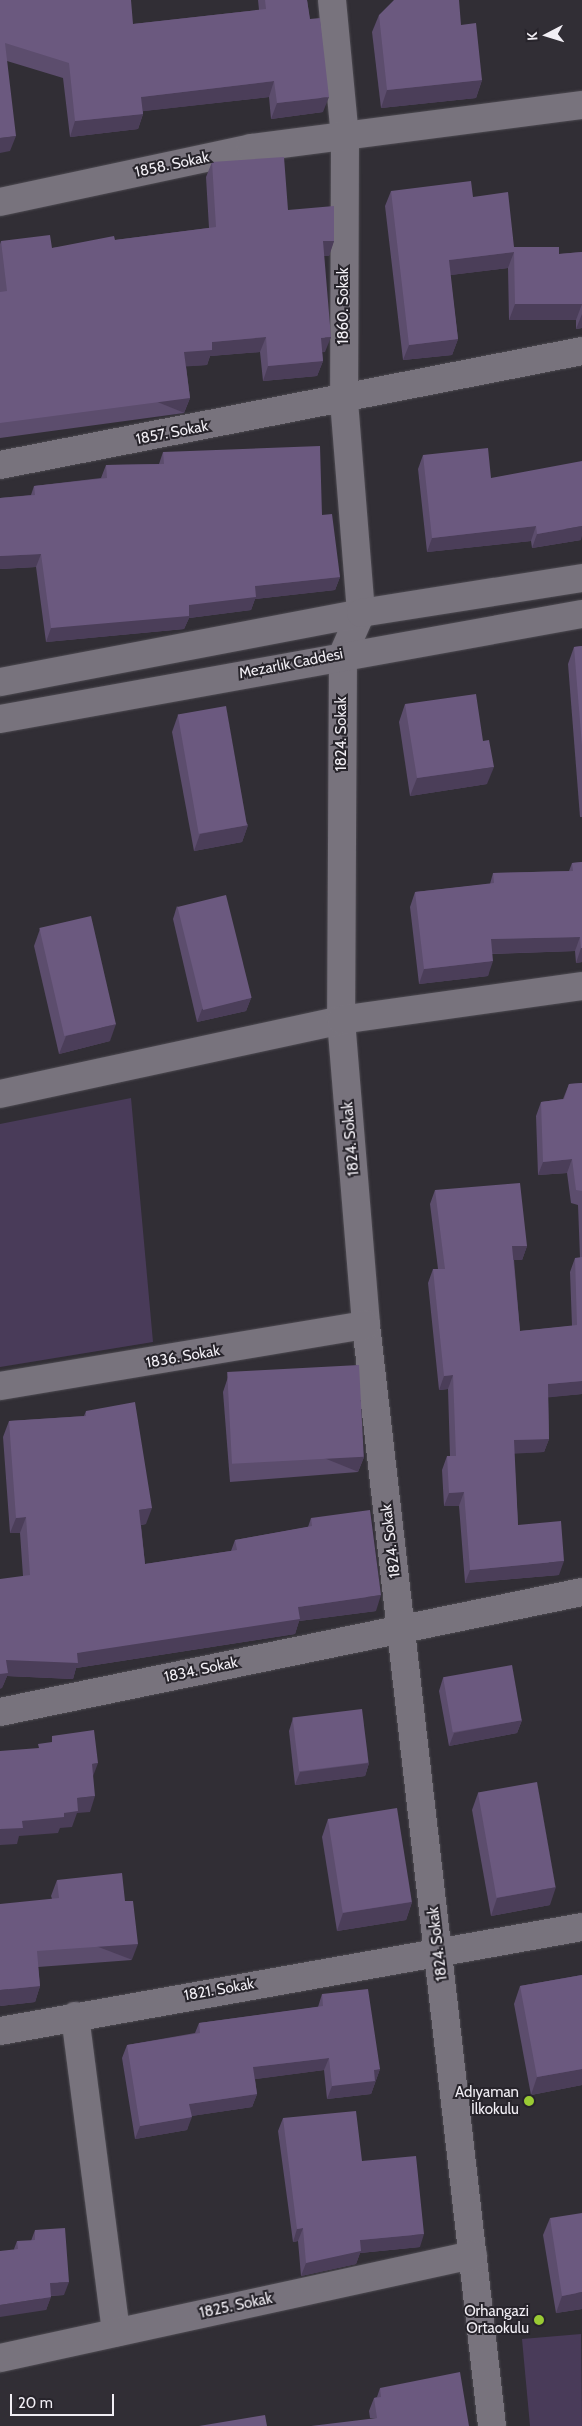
<!DOCTYPE html>
<html>
<head>
<meta charset="utf-8">
<style>
	body { margin:0 }
	#map { position:relative; width:582px; height:2426px; overflow:hidden; background:#312e35; font-family:Cabin,sans-serif }
	div>[style] { position:absolute }
	[style*='--x'] { left:calc(var(--x)*1px); top:calc(var(--y)*1px); width:calc(var(--w)*1px); rotate:calc(var(--a)*1deg) }
	.green>* { inset:0; background:#493b59 }
	.roads { filter:drop-shadow(0 0 1px #4d4a51) drop-shadow(0 0 1px #4d4a51) }
	.minor>* { height:28px; margin:-14px; padding:0 14px; transform-origin:14px; border-radius:14px; background:#78737d }
	.tertiary>* { height:28px; margin:-14px; padding:0 14px; transform-origin:14px; border-radius:14px; background:#78737d }
	.wall>* { inset:0; background:#5c4d6d }
	.shaded-wall>* { inset:0; background:#4b3e59; transform-origin:0 0 }
	.building>* { inset:0; background:#6b597f; transform-origin:0 0 }
	.dots>* { width:14px; height:14px; translate:-50% -50%; box-sizing:border-box; border:2px solid #27242b; border-radius:50% }
	span { translate:-50% -50%; white-space:nowrap; text-align:center; line-height:1.15; -webkit-text-stroke:4px #27242b; paint-order:stroke }
	.street-label { font-size:15px; color:#f1eef4 }
	.poi-label { font-size:15px; color:#f1eef4 }
	.right { translate:-100% -50%; text-align:right }
	.north { position:absolute; left:522px; top:10px; width:50px; height:50px; -webkit-text-stroke:4px #27242b; paint-order:stroke; rotate:265deg; font-size:14px; font-weight:700; line-height:20px; text-align:center; color:#f1eef4 }
	.north::after { content:''; display:block; margin:auto; width:18px; height:22px; background:#f1eef4; clip-path:polygon(50% 0,100% 100%,50% 72%,0 100%) }
	.scale { position:absolute; left:10px; top:2394px; width:104px; height:22px; box-sizing:border-box; border:2px solid #f1eef4; border-top:0; padding-left:6px; font-size:15px; line-height:18px; white-space:nowrap; color:#f1eef4; -webkit-text-stroke:4px #27242b; paint-order:stroke }
</style>
</head>
<body>
<div id="map">
	<div class="green">
		<i style="clip-path:polygon(131px 1098px,153px 1342px,0 1367px,0 1124px)"></i>
		<i style="clip-path:polygon(581px 2334px,582px 2426px,530px 2426px,522px 2339px)"></i>
	</div>
	<div class="roads">
		<div class="minor">
			<i style="--x:332;--y:0;--w:139;--a:84.6"></i>
			<i style="--x:345;--y:138;--w:263;--a:90.2"></i>
			<i style="--x:344;--y:401;--w:213;--a:85.4"></i>
			<i style="--x:361;--y:613;--w:45;--a:113.7"></i>
			<i style="--x:343;--y:654;--w:366;--a:90.3"></i>
			<i style="--x:341;--y:1020;--w:306;--a:85.3"></i>
			<i style="--x:366;--y:1325;--w:1108;--a:83.47"></i>
			<i style="--x:0;--y:202;--w:257;--a:-12.1"></i>
			<i style="--x:251;--y:148;--w:334;--a:-7.4"></i>
			<i style="--x:0;--y:465;--w:593;--a:-11.08"></i>
			<i style="--x:0;--y:1094;--w:349;--a:-12.2"></i>
			<i style="--x:341;--y:1020;--w:243;--a:-8"></i>
			<i style="--x:0;--y:1386;--w:371;--a:-9.5"></i>
			<i style="--x:0;--y:1712;--w:594;--a:-11.65"></i>
			<i style="--x:75;--y:2016;--w:319;--a:82.6"></i>
			<i style="--x:0;--y:2031;--w:591;--a:-10.13"></i>
			<i style="--x:0;--y:2358;--w:484;--a:-12.3"></i>
		</div>
		<div class="tertiary">
			<i style="--x:0;--y:682;--w:368;--a:-10.8"></i>
			<i style="--x:361;--y:613;--w:224;--a:-9"></i>
			<i style="--x:0;--y:719;--w:591;--a:-10.23"></i>
		</div>
	</div>
	<div class="wall">
		<i style="clip-path:polygon(0 0,133px 24px,259px 10px,258px 0,307px 0,323px 112px,271px 119px,269px 97px,143px 111px,143px 114px,138px 129px,70px 137px,63px 78px,7px 61px,10px 151px)"></i>
		<i style="clip-path:polygon(379px 15px,461px 25px,482px 80px,476px 98px,381px 108px,372px 32px)"></i>
		<i style="clip-path:polygon(212px 162px,288px 210px,334px 241px,329px 256px,324px 256px,325px 352px,322px 352px,323px 361px,317px 376px,263px 381px,260px 352px,210px 356px,207px 365px,186px 366px,190px 398px,184px 413px,0 438px,0 244px,1px 241px,52px 248px,209px 228px,206px 177px)"></i>
		<i style="clip-path:polygon(391px 191px,473px 197px,514px 247px,559px 254px,582px 252px,582px 328px,576px 329px,576px 320px,509px 320px,508px 268px,450px 275px,458px 339px,452px 355px,403px 360px,385px 206px)"></i>
		<i style="clip-path:polygon(163px 452px,322px 515px,340px 577px,335px 590px,255px 599px,251px 610px,189px 618px,184px 629px,46px 642px,36px 567px,0 569px,0 498px,31px 495px,34px 486px,101px 478px,106px 465px,159px 464px)"></i>
		<i style="clip-path:polygon(423px 455px,491px 478px,581px 540px,532px 548px,531px 541px,427px 552px,418px 469px)"></i>
		<i style="clip-path:polygon(582px 646px,582px 817px,580px 817px,568px 664px,574px 647px)"></i>
		<i style="clip-path:polygon(405px 704px,487px 784px,410px 796px,399px 722px)"></i>
		<i style="clip-path:polygon(178px 715px,248px 825px,242px 842px,194px 851px,172px 732px)"></i>
		<i style="clip-path:polygon(582px 862px,582px 962px,576px 963px,575px 951px,492px 954px,488px 976px,419px 984px,410px 907px,415px 892px,490px 884px,493px 873px,569px 871px,572px 863px)"></i>
		<i style="clip-path:polygon(177px 906px,251px 998px,246px 1011px,197px 1022px,173px 919px)"></i>
		<i style="clip-path:polygon(40px 929px,110px 1041px,59px 1054px,34px 946px)"></i>
		<i style="clip-path:polygon(582px 1083px,582px 1394px,548px 1397px,549px 1439px,544px 1452px,514px 1453px,518px 1525px,559px 1575px,465px 1583px,459px 1506px,444px 1506px,442px 1470px,447px 1456px,450px 1456px,448px 1389px,439px 1390px,428px 1283px,433px 1269px,438px 1269px,430px 1204px,435px 1190px,527px 1246px,522px 1260px,514px 1260px,520px 1331px,572px 1326px,570px 1272px,575px 1258px,580px 1258px,578px 1205px,571px 1203px,567px 1173px,538px 1175px,536px 1116px,541px 1102px,563px 1099px,569px 1084px)"></i>
		<i style="clip-path:polygon(228px 1377px,364px 1457px,358px 1472px,230px 1482px,223px 1392px)"></i>
		<i style="clip-path:polygon(86px 1411px,146px 1524px,141px 1525px,145px 1564px,231px 1551px,235px 1540px,308px 1527px,311px 1518px,376px 1611px,299px 1621px,295px 1634px,76px 1668px,73px 1679px,7px 1676px,2px 1688px,23px 1576px,20px 1533px,10px 1533px,3px 1437px,9px 1421px,84px 1416px)"></i>
		<i style="clip-path:polygon(443px 1678px,522px 1720px,517px 1733px,449px 1746px,439px 1691px)"></i>
		<i style="clip-path:polygon(293px 1718px,369px 1763px,365px 1776px,295px 1785px,289px 1731px)"></i>
		<i style="clip-path:polygon(478px 1793px,550px 1905px,491px 1916px,472px 1810px)"></i>
		<i style="clip-path:polygon(328px 1819px,412px 1902px,406px 1920px,337px 1931px,322px 1837px)"></i>
		<i style="clip-path:polygon(57px 1880px,132px 1960px,38px 1967px,40px 1986px,35px 2002px,0 2006px,52px 1899px,51px 1896px)"></i>
		<i style="clip-path:polygon(582px 1975px,582px 2085px,531px 2095px,514px 2004px,520px 1986px)"></i>
		<i style="clip-path:polygon(322px 1994px,380px 2069px,371px 2094px,327px 2099px,324px 2070px,255px 2079px,257px 2094px,252px 2107px,191px 2116px,187px 2130px,135px 2139px,122px 2058px,127px 2045px,195px 2033px,199px 2023px,318px 2007px)"></i>
		<i style="clip-path:polygon(283px 2118px,362px 2161px,420px 2247px,360px 2253px,356px 2264px,301px 2276px,298px 2241px,293px 2242px,278px 2131px)"></i>
		<i style="clip-path:polygon(550px 2218px,582px 2309px,556px 2313px,543px 2235px)"></i>
		<i style="clip-path:polygon(35px 2230px,64px 2295px,51px 2296px,46px 2310px,14px 2249px,17px 2241px,31px 2241px)"></i>
		<i style="clip-path:polygon(380px 2388px,469px 2426px,370px 2418px,369px 2411px,374px 2398px,377px 2397px)"></i>
	</div>
	<div class="shaded-wall">
		<i style="clip-path:polygon(482px 80px,476px 98px,381px 108px,387px 90px)"></i>
		<i style="clip-path:polygon(274px 81px,269px 97px,136px 112px,141px 97px)"></i>
		<i style="clip-path:polygon(329px 97px,323px 112px,271px 119px,277px 103px)"></i>
		<i style="clip-path:polygon(143px 114px,138px 129px,70px 137px,75px 121px)"></i>
		<i style="clip-path:polygon(16px 136px,10px 151px,0 153px,0 138px)"></i>
		<i style="clip-path:polygon(323px 241px,334px 241px,329px 256px,317px 256px)"></i>
		<i style="clip-path:polygon(514px 252px,508px 268px,443px 276px,449px 260px)"></i>
		<i style="clip-path:polygon(515px 304px,582px 304px,576px 320px,509px 320px)"></i>
		<i style="clip-path:polygon(582px 314px,582px 328px,576px 329px)"></i>
		<i style="clip-path:polygon(266px 337px,260px 352px,210px 356px,207px 365px,179px 367px,184px 352px,212px 342px)"></i>
		<i style="clip-path:polygon(331px 337px,325px 352px,315px 353px,321px 338px)"></i>
		<i style="clip-path:polygon(458px 339px,452px 355px,403px 360px,409px 345px)"></i>
		<i style="clip-path:polygon(323px 361px,317px 376px,263px 381px,268px 366px)"></i>
		<i style="left:190px;top:398px;width:16px;height:192px;rotate:112deg"></i>
		<i style="clip-path:polygon(536px 526px,531px 541px,427px 552px,432px 538px)"></i>
		<i style="clip-path:polygon(582px 526px,582px 536px,581px 540px,532px 548px,537px 534px)"></i>
		<i style="clip-path:polygon(41px 554px,36px 567px,0 569px,0 556px)"></i>
		<i style="clip-path:polygon(340px 577px,335px 590px,255px 599px,251px 610px,189px 618px,184px 629px,46px 642px,51px 628px,189px 605px,255px 586px)"></i>
		<i style="clip-path:polygon(494px 767px,487px 784px,410px 796px,417px 778px)"></i>
		<i style="clip-path:polygon(248px 825px,242px 842px,194px 851px,200px 834px)"></i>
		<i style="clip-path:polygon(580px 937px,575px 951px,485px 954px,491px 939px)"></i>
		<i style="clip-path:polygon(581px 948px,582px 948px,582px 962px,576px 963px)"></i>
		<i style="clip-path:polygon(493px 961px,488px 976px,419px 984px,424px 969px)"></i>
		<i style="clip-path:polygon(251px 998px,246px 1011px,197px 1022px,202px 1009px)"></i>
		<i style="clip-path:polygon(116px 1024px,110px 1041px,59px 1054px,66px 1036px)"></i>
		<i style="clip-path:polygon(572px 1159px,567px 1173px,538px 1175px,543px 1162px)"></i>
		<i style="clip-path:polygon(512px 1246px,527px 1246px,522px 1260px,507px 1260px)"></i>
		<i style="clip-path:polygon(453px 1375px,448px 1389px,439px 1390px,444px 1376px)"></i>
		<i style="clip-path:polygon(582px 1381px,582px 1394px,543px 1398px,548px 1384px)"></i>
		<i style="clip-path:polygon(549px 1439px,544px 1452px,509px 1454px,514px 1440px)"></i>
		<i style="left:364px;top:1457px;width:16px;height:129px;rotate:112deg"></i>
		<i style="clip-path:polygon(464px 1492px,459px 1506px,444px 1506px,449px 1493px)"></i>
		<i style="clip-path:polygon(152px 1508px,146px 1524px,133px 1526px,139px 1510px)"></i>
		<i style="clip-path:polygon(26px 1517px,20px 1533px,10px 1533px,16px 1518px)"></i>
		<i style="clip-path:polygon(564px 1561px,559px 1575px,465px 1583px,470px 1570px)"></i>
		<i style="clip-path:polygon(381px 1595px,376px 1611px,299px 1621px,295px 1634px,76px 1668px,73px 1679px,7px 1676px,2px 1688px,0 1689px,0 1674px,6px 1660px,77px 1653px,298px 1607px)"></i>
		<i style="clip-path:polygon(522px 1720px,517px 1733px,449px 1746px,454px 1733px)"></i>
		<i style="clip-path:polygon(98px 1763px,92px 1779px,92px 1764px)"></i>
		<i style="clip-path:polygon(369px 1763px,365px 1776px,295px 1785px,300px 1772px)"></i>
		<i style="clip-path:polygon(95px 1796px,90px 1812px,77px 1813px,72px 1827px,60px 1828px,58px 1833px,19px 1836px,17px 1844px,0 1845px,0 1829px,22px 1821px,64px 1813px,77px 1798px)"></i>
		<i style="clip-path:polygon(556px 1887px,550px 1905px,491px 1916px,497px 1898px)"></i>
		<i style="clip-path:polygon(412px 1902px,406px 1920px,337px 1931px,343px 1913px)"></i>
		<i style="left:138px;top:1944px;width:17px;height:101px;rotate:111deg"></i>
		<i style="clip-path:polygon(40px 1986px,35px 2002px,0 2006px,0 1990px)"></i>
		<i style="clip-path:polygon(329px 2058px,324px 2070px,249px 2080px,253px 2067px)"></i>
		<i style="clip-path:polygon(380px 2069px,371px 2094px,327px 2099px,332px 2086px,374px 2070px)"></i>
		<i style="clip-path:polygon(582px 2069px,582px 2085px,531px 2095px,537px 2077px)"></i>
		<i style="clip-path:polygon(257px 2094px,252px 2107px,185px 2117px,189px 2104px)"></i>
		<i style="clip-path:polygon(192px 2117px,187px 2130px,135px 2139px,140px 2126px)"></i>
		<i style="clip-path:polygon(303px 2228px,298px 2241px,293px 2242px,297px 2229px)"></i>
		<i style="clip-path:polygon(424px 2234px,420px 2247px,360px 2253px,356px 2264px,301px 2276px,306px 2263px,360px 2240px)"></i>
		<i style="clip-path:polygon(69px 2282px,64px 2295px,45px 2296px,50px 2283px)"></i>
		<i style="clip-path:polygon(582px 2292px,582px 2309px,556px 2313px,562px 2296px)"></i>
		<i style="clip-path:polygon(51px 2297px,46px 2310px,0 2317px,0 2305px)"></i>
	</div>
	<div class="building">
		<i style="clip-path:polygon(0 0,131px 0,133px 24px,266px 9px,265px 0,307px 0,310px 19px,320px 18px,329px 97px,277px 103px,274px 81px,141px 97px,143px 114px,75px 121px,69px 63px,5px 43px,16px 136px,0 138px)"></i>
		<i style="clip-path:polygon(394px 0,459px 0,461px 25px,476px 23px,482px 80px,387px 90px,379px 15px)"></i>
		<i style="clip-path:polygon(284px 157px,288px 210px,334px 206px,334px 241px,323px 241px,331px 337px,321px 338px,323px 361px,268px 366px,266px 337px,212px 342px,212px 350px,184px 352px,190px 398px,0 423px,0 292px,7px 291px,1px 241px,50px 235px,52px 248px,114px 236px,115px 240px,216px 227px,212px 162px)"></i>
		<i style="clip-path:polygon(471px 181px,473px 197px,508px 192px,514px 247px,559px 247px,559px 254px,582px 252px,582px 309px,582px 304px,515px 304px,514px 252px,449px 260px,458px 339px,409px 345px,391px 191px)"></i>
		<i style="clip-path:polygon(320px 446px,322px 515px,332px 514px,340px 577px,255px 586px,256px 597px,189px 605px,189px 616px,51px 628px,41px 554px,0 556px,0 498px,35px 495px,34px 486px,107px 478px,106px 465px,164px 464px,163px 452px)"></i>
		<i style="clip-path:polygon(488px 448px,491px 478px,582px 461px,582px 526px,537px 534px,536px 526px,432px 538px,423px 455px)"></i>
		<i style="clip-path:polygon(582px 646px,582px 746px,574px 647px)"></i>
		<i style="clip-path:polygon(476px 694px,483px 741px,489px 740px,494px 767px,417px 778px,405px 704px)"></i>
		<i style="left:226px;top:706px;width:121px;height:49px;rotate:80deg"></i>
		<i style="clip-path:polygon(582px 862px,582px 948px,581px 948px,580px 937px,491px 939px,493px 961px,424px 969px,415px 892px,494px 883px,493px 873px,573px 871px,572px 863px)"></i>
		<i style="left:226px;top:895px;width:106px;height:50px;rotate:76deg"></i>
		<i style="left:91px;top:916px;width:111px;height:53px;rotate:77deg"></i>
		<i style="clip-path:polygon(582px 1083px,582px 1191px,576px 1190px,572px 1159px,543px 1162px,541px 1102px,564px 1099px,569px 1084px)"></i>
		<i style="clip-path:polygon(520px 1183px,527px 1246px,512px 1246px,520px 1331px,577px 1325px,575px 1258px,582px 1257px,582px 1381px,548px 1384px,549px 1439px,514px 1440px,518px 1525px,561px 1521px,564px 1561px,470px 1570px,464px 1492px,449px 1493px,447px 1456px,456px 1456px,453px 1375px,444px 1376px,433px 1269px,445px 1269px,435px 1190px)"></i>
		<i style="left:359px;top:1365px;width:92px;height:132px;rotate:87deg"></i>
		<i style="clip-path:polygon(135px 1402px,152px 1508px,139px 1510px,145px 1564px,237px 1550px,235px 1540px,312px 1526px,311px 1518px,370px 1510px,381px 1595px,298px 1607px,300px 1619px,77px 1653px,78px 1663px,6px 1660px,8px 1673px,0 1674px,0 1579px,30px 1575px,26px 1517px,16px 1518px,9px 1421px,86px 1416px,86px 1411px)"></i>
		<i style="left:512px;top:1665px;width:56px;height:70px;rotate:80deg"></i>
		<i style="left:362px;top:1709px;width:54px;height:70px;rotate:83deg"></i>
		<i style="clip-path:polygon(94px 1730px,98px 1763px,92px 1764px,95px 1796px,77px 1798px,78px 1811px,64px 1813px,64px 1817px,22px 1821px,23px 1828px,0 1829px,0 1751px,39px 1748px,38px 1744px,52px 1742px,52px 1736px)"></i>
		<i style="left:537px;top:1782px;width:107px;height:60px;rotate:80deg"></i>
		<i style="left:397px;top:1808px;width:95px;height:70px;rotate:81deg"></i>
		<i style="clip-path:polygon(122px 1873px,125px 1901px,133px 1901px,138px 1944px,37px 1951px,40px 1986px,0 1990px,0 1904px,59px 1898px,57px 1880px)"></i>
		<i style="clip-path:polygon(582px 1975px,582px 2069px,537px 2077px,520px 1986px)"></i>
		<i style="clip-path:polygon(368px 1989px,380px 2069px,374px 2070px,375px 2081px,332px 2086px,329px 2058px,253px 2067px,257px 2094px,189px 2104px,192px 2117px,140px 2126px,127px 2045px,200px 2033px,199px 2023px,323px 2006px,322px 1994px)"></i>
		<i style="clip-path:polygon(356px 2111px,362px 2161px,416px 2156px,424px 2234px,360px 2240px,361px 2251px,306px 2263px,303px 2228px,297px 2229px,283px 2118px)"></i>
		<i style="clip-path:polygon(582px 2213px,582px 2292px,562px 2296px,550px 2218px)"></i>
		<i style="clip-path:polygon(65px 2228px,69px 2282px,50px 2283px,51px 2297px,0 2305px,0 2251px,18px 2249px,17px 2241px,35px 2240px,35px 2230px)"></i>
		<i style="clip-path:polygon(460px 2372px,469px 2426px,311px 2426px,377px 2418px,374px 2398px,381px 2397px,380px 2388px)"></i>
		<i style="clip-path:polygon(265px 2415px,267px 2426px,199px 2426px)"></i>
	</div>
	<div class="dots">
		<i style="left:529px;top:2101px;background:#9acb34"></i>
		<i style="left:539px;top:2320px;background:#9acb34"></i>
	</div>
	<div class="street-label">
		<span style="left:172px;top:165px;rotate:-12deg">1858. Sokak</span>
		<span style="left:344px;top:306px;rotate:-90deg">1860. Sokak</span>
		<span style="left:172px;top:433px;rotate:-11deg">1857. Sokak</span>
		<span style="left:291px;top:664px;rotate:-11deg">Mezarlık Caddesi</span>
		<span style="left:342px;top:734px;rotate:-90deg">1824. Sokak</span>
		<span style="left:351px;top:1139px;rotate:-95deg">1824. Sokak</span>
		<span style="left:183px;top:1357px;rotate:-10deg">1836. Sokak</span>
		<span style="left:391px;top:1541px;rotate:-97deg">1824. Sokak</span>
		<span style="left:201px;top:1670px;rotate:-12deg">1834. Sokak</span>
		<span style="left:438px;top:1944px;rotate:-97deg">1824. Sokak</span>
		<span style="left:219px;top:1990px;rotate:-10deg">1821. Sokak</span>
		<span style="left:236px;top:2306px;rotate:-12deg">1825. Sokak</span>
	</div>
	<div class="poi-label">
		<span class="right" style="left:519px;top:2101px">Adıyaman<br>İlkokulu</span>
		<span class="right" style="left:529px;top:2320px">Orhangazi<br>Ortaokulu</span>
	</div>
	<div class="north">K</div>
	<div class="scale">20 m</div>
</div>
</body>
</html>
